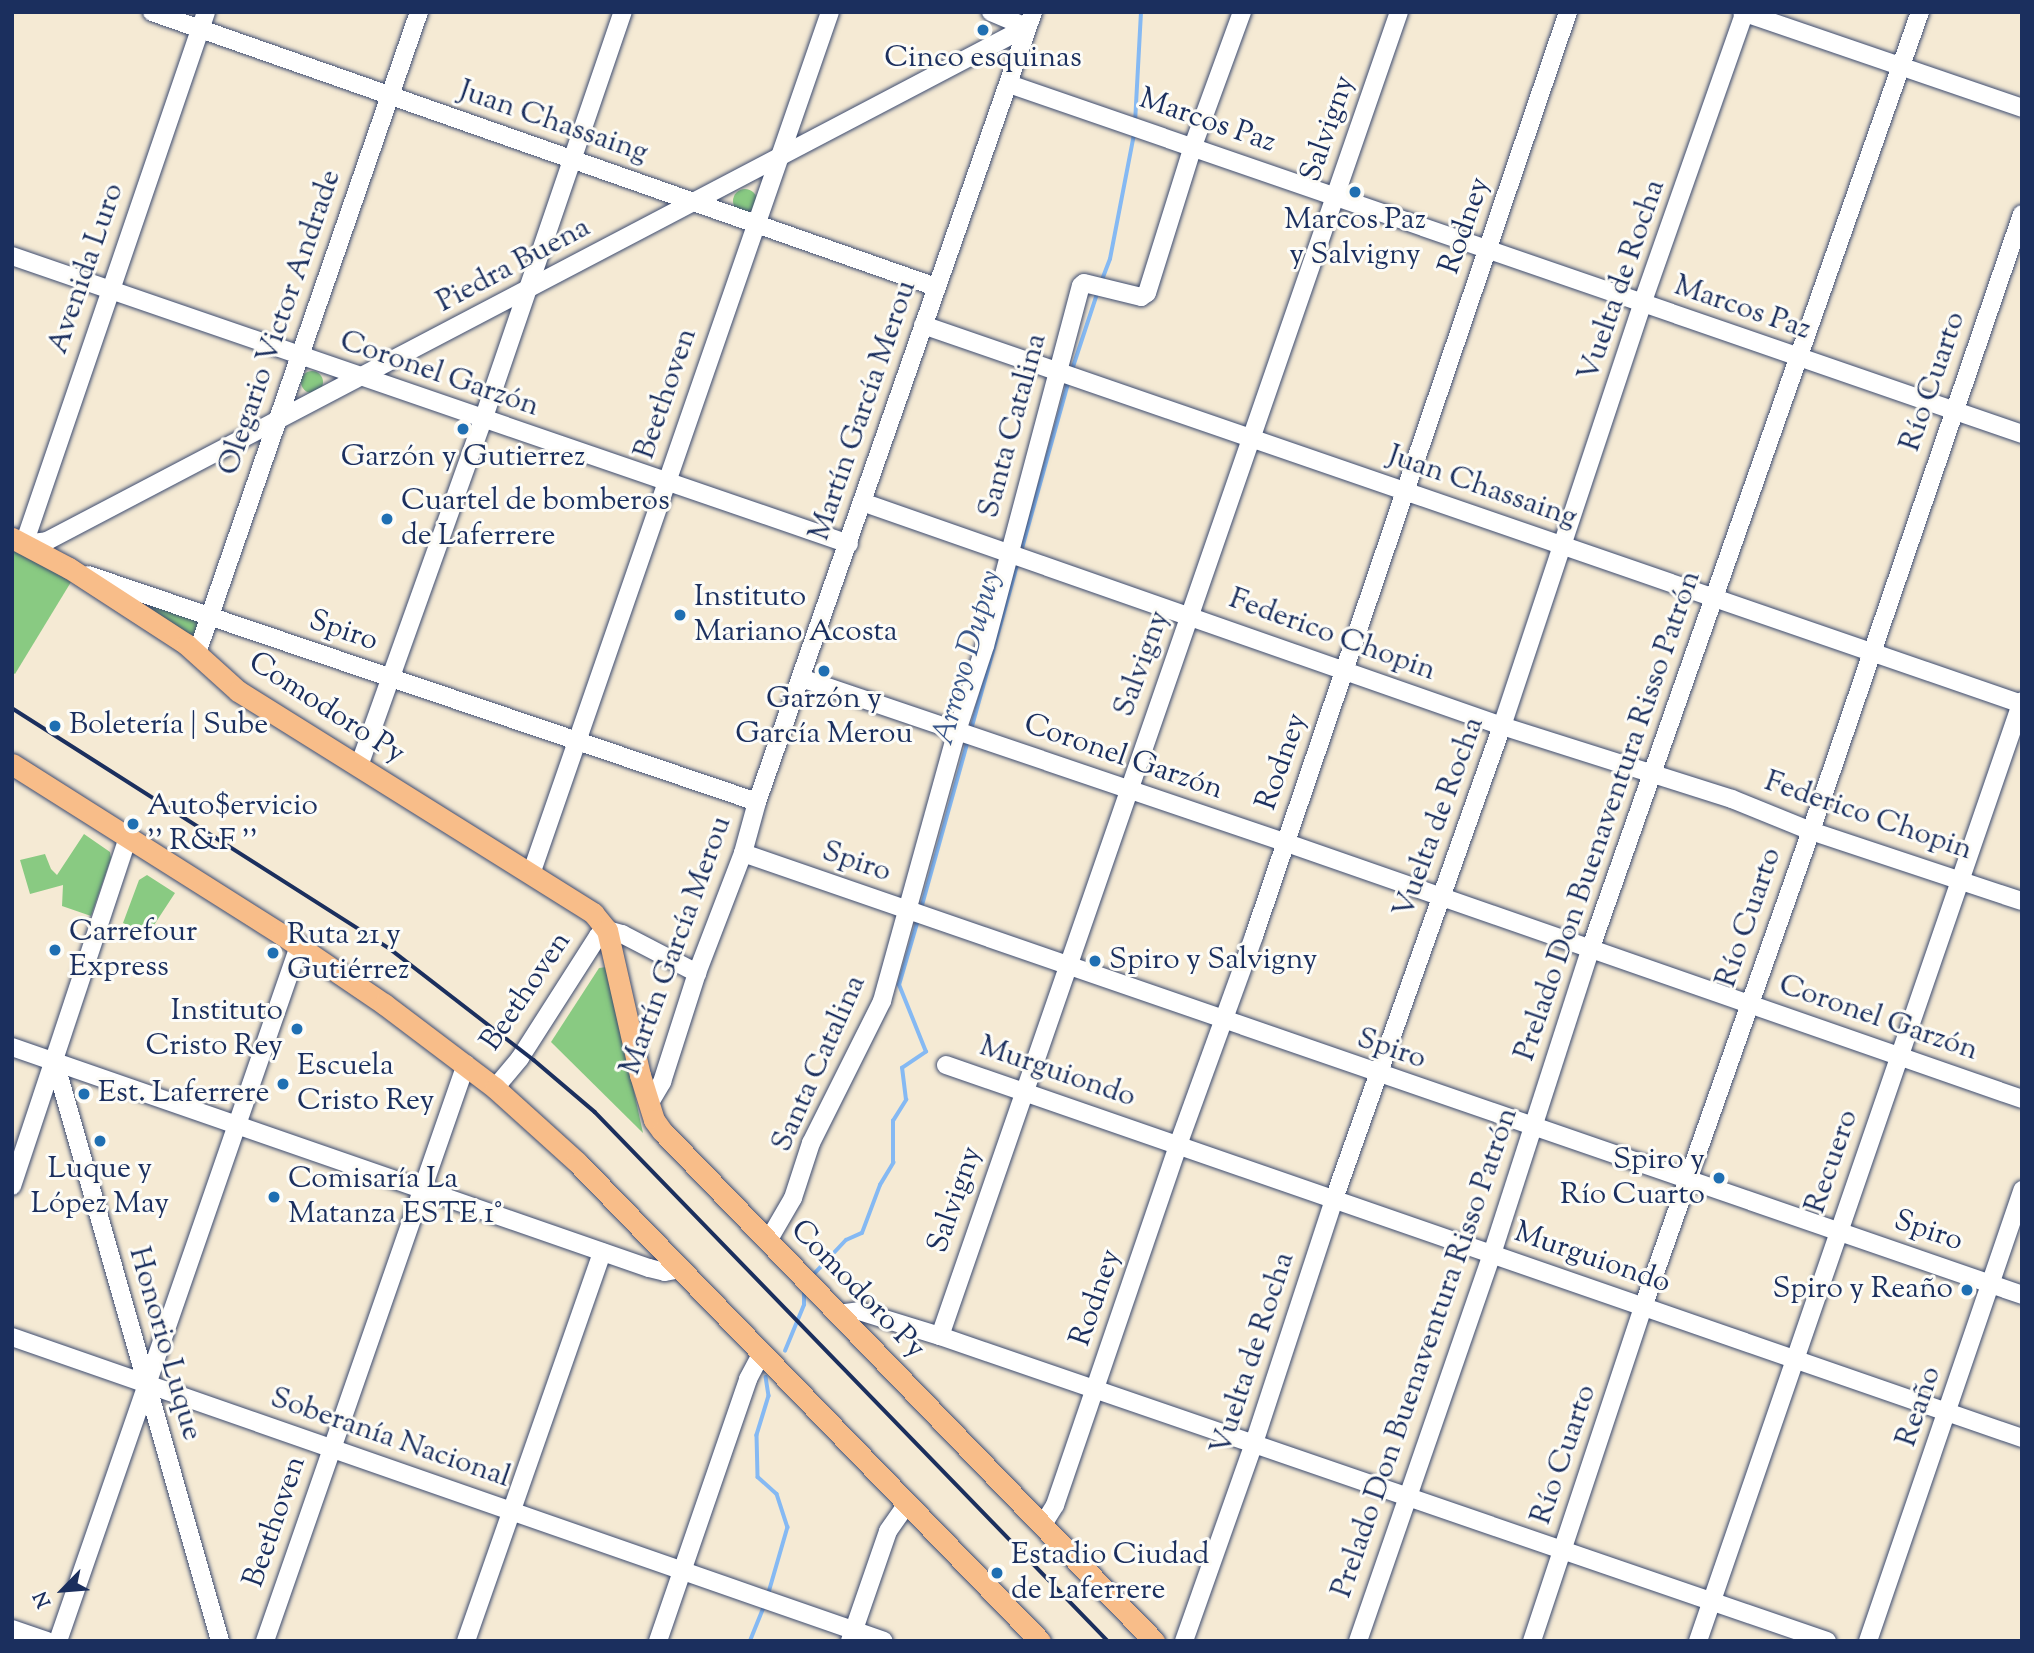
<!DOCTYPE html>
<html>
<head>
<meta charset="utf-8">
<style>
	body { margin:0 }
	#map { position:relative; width:2034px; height:1653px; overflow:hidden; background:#f5ead4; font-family:"Sorts Mill Goudy",serif }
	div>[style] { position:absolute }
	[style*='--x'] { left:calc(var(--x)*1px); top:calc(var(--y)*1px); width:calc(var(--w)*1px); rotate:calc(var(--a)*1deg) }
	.green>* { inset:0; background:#89ca82 }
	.round { border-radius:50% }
	.stream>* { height:3.5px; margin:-1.75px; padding:0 1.75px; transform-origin:1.75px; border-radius:1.75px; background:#85b9f3 }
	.roads { filter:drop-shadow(0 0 2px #3c4b70) drop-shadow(0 0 2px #3c4b70) }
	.minor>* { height:18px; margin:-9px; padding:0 9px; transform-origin:9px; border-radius:9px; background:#fff }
	.major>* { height:21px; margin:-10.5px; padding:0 10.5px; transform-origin:10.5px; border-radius:10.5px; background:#f8bd89 }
	.rail>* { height:3.5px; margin:-1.75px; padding:0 1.75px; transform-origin:1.75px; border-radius:1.75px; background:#1b2f5e }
	.dots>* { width:19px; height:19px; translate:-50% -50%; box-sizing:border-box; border:4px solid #fdfcf7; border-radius:50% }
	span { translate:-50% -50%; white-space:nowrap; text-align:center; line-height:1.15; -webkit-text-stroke:6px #fdfcf7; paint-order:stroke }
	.poi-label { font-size:30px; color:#1b2f5e }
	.left { translate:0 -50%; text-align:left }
	.right { translate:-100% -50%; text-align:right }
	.street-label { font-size:30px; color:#1b2f5e }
	.water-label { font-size:32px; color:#3b588b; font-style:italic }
	.frame { position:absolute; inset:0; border:14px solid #1b2f5e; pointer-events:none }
	.north { position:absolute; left:28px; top:1555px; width:70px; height:70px; -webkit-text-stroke:5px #fdfcf7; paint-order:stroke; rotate:245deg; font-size:19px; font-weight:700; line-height:28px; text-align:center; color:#1b2f5e }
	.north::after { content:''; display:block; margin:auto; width:24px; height:32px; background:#1b2f5e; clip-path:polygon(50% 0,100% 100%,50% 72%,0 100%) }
</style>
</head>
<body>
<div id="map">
	<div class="green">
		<i class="round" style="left:733px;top:189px;width:24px;height:24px"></i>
		<i class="round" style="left:301px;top:371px;width:22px;height:22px"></i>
		<i style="clip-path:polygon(12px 546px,71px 582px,15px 674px,12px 672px)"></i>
		<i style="clip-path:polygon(128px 595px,201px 622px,194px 639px)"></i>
		<i style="clip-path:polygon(84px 834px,110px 852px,111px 858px,91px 916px,62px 906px,63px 885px,30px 894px,20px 860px,45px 854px,51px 869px,57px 875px)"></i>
		<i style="clip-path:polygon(147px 875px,175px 893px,154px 925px,158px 929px,154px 936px,123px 923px,139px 880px)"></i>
		<i style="clip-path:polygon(607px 967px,643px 1133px,551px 1042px,599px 968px)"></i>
	</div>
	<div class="stream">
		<i style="--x:1135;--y:123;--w:111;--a:-86.9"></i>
		<i style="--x:1102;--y:280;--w:22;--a:-69"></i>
		<i style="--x:1110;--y:259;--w:127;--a:-79.1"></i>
		<i style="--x:1072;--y:370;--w:83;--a:-71.8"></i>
		<i style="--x:1021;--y:552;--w:179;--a:-74.4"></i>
		<i style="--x:971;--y:730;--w:174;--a:-74.4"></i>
		<i style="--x:921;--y:909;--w:174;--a:-74.4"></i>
		<i style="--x:815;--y:1273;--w:45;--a:-46.8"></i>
		<i style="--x:846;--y:1240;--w:17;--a:-24"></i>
		<i style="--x:862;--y:1233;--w:51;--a:-69.4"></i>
		<i style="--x:880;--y:1185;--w:26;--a:-59"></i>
		<i style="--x:893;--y:1163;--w:42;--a:-90"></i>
		<i style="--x:893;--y:1121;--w:25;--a:-58"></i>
		<i style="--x:906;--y:1100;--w:32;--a:-97"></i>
		<i style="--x:902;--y:1068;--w:29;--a:-34"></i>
		<i style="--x:926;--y:1052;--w:72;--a:-111.9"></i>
		<i style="--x:899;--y:985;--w:68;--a:-73.7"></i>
		<i style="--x:785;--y:1351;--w:50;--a:-67.6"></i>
		<i style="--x:804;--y:1305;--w:11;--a:-90"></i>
		<i style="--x:766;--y:1377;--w:19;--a:81"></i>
		<i style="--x:769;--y:1396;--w:41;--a:107.1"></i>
		<i style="--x:757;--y:1435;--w:42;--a:88.6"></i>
		<i style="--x:758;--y:1477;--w:25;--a:42"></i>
		<i style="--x:777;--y:1494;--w:35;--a:72"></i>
		<i style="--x:788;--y:1527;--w:69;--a:106.1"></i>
		<i style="--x:750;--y:1641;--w:40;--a:-68"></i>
	</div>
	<div class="roads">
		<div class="minor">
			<i style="--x:152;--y:12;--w:831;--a:19.33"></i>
			<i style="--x:991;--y:12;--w:39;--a:23"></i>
			<i style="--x:1742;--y:12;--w:296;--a:18.9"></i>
			<i style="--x:1009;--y:84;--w:1072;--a:19.06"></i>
			<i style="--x:12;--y:256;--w:885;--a:18.99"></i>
			<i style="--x:923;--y:325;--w:1163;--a:19.03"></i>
			<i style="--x:862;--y:502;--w:678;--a:19.29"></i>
			<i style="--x:1502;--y:726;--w:241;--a:17.6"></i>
			<i style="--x:1732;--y:799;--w:85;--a:22.1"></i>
			<i style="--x:1811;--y:831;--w:222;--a:18.4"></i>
			<i style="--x:24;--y:544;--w:23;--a:-7"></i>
			<i style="--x:47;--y:541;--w:1107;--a:-27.68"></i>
			<i style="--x:24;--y:544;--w:562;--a:-71.11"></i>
			<i style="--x:88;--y:575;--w:706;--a:18.74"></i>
			<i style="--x:197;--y:653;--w:678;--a:-70.9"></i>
			<i style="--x:801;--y:678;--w:510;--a:18.75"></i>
			<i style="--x:1284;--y:842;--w:781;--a:19.2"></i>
			<i style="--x:359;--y:766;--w:368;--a:-70.3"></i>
			<i style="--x:483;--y:420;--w:431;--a:-71.1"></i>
			<i style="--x:743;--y:853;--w:1353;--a:19.06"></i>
			<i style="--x:531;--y:874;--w:912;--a:-70.87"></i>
			<i style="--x:12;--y:1047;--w:674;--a:19.13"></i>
			<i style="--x:649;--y:1268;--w:16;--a:14"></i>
			<i style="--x:665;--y:1272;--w:16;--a:-11"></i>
			<i style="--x:55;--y:1062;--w:602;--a:74.09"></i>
			<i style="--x:946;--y:1065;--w:1139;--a:19.12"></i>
			<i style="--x:495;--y:1088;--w:39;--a:-50"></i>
			<i style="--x:520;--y:1058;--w:145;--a:-57.4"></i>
			<i style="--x:598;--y:936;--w:11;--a:-34"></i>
			<i style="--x:607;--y:930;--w:16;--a:15"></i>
			<i style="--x:622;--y:934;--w:85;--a:27.5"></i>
			<i style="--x:649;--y:1104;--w:26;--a:-59"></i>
			<i style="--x:662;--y:1082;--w:114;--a:-72.2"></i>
			<i style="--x:697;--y:973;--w:129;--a:-69"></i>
			<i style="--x:743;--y:853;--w:53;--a:-74.6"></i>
			<i style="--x:757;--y:802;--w:837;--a:-70.74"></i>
			<i style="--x:12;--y:1186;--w:368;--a:-71.6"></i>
			<i style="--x:768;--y:1241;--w:50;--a:-59.8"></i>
			<i style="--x:793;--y:1198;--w:58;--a:-71.9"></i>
			<i style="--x:811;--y:1143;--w:159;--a:-63.4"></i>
			<i style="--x:882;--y:1001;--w:280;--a:-74.5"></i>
			<i style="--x:957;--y:731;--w:89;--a:-71.8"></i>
			<i style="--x:985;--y:646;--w:373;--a:-75.1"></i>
			<i style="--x:1081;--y:286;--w:4;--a:-45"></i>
			<i style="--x:1084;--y:283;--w:59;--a:13.8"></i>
			<i style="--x:1141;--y:297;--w:7;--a:-34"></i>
			<i style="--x:1147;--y:293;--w:154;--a:-72.6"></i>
			<i style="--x:1193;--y:146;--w:143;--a:-69.9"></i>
			<i style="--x:838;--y:1314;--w:21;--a:-8"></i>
			<i style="--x:859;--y:1311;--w:85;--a:17.2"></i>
			<i style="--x:940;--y:1336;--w:938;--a:18.98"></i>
			<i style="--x:940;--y:1336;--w:1401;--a:-70.88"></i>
			<i style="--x:12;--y:1337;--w:923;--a:19.22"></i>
			<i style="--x:1042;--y:1526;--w:25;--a:-58"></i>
			<i style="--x:1055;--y:1505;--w:380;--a:-71.1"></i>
			<i style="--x:1178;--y:1145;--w:222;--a:-70"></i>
			<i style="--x:1254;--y:936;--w:976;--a:-71.23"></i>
			<i style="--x:12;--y:1629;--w:37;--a:19"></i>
			<i style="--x:58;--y:1641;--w:736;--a:-70.88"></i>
			<i style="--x:265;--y:1641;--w:611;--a:-70.79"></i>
			<i style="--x:466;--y:1641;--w:412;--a:-70.7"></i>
			<i style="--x:658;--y:1641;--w:277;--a:-71"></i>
			<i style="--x:748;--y:1379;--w:30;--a:-62"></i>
			<i style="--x:850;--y:1641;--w:116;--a:-70.9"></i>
			<i style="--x:888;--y:1531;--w:33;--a:-55"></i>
			<i style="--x:1184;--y:1641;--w:210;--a:-70.5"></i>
			<i style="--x:1254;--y:1443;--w:257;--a:-71.8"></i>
			<i style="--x:1334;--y:1199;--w:502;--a:-70.45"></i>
			<i style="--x:1502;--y:726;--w:445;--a:-71.6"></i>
			<i style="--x:1642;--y:304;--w:310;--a:-70.6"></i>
			<i style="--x:1358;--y:1641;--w:410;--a:-70.9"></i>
			<i style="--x:1492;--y:1254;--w:319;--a:-72.1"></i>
			<i style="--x:1590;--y:950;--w:994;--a:-70.62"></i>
			<i style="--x:1532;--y:1641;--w:352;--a:-71.6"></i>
			<i style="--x:1643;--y:1307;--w:505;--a:-70.56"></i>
			<i style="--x:1811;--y:831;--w:652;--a:-71.12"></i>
			<i style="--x:1698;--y:1641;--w:994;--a:-70.98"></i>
			<i style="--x:1868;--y:1641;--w:477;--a:-71.1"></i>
		</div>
		<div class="major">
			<i style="--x:12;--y:538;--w:64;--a:27.8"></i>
			<i style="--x:69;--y:568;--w:140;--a:33"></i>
			<i style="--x:186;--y:644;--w:70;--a:42.1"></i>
			<i style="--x:238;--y:691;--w:419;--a:32"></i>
			<i style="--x:593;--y:913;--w:22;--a:51"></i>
			<i style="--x:607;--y:930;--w:149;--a:77.2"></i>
			<i style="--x:640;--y:1075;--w:47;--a:72.7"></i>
			<i style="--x:654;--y:1120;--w:14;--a:54"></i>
			<i style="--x:662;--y:1131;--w:709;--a:46.03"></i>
			<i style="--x:12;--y:764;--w:318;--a:32.3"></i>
			<i style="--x:281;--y:934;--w:125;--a:34.2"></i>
			<i style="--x:384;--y:1004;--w:139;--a:37.1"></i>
			<i style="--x:495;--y:1088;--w:110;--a:42.1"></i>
			<i style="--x:577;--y:1162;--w:666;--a:45.97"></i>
		</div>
	</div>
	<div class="rail">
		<i style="--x:12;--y:708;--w:447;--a:32.5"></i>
		<i style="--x:389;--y:948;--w:183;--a:37.7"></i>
		<i style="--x:534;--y:1060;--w:80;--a:40.4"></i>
		<i style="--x:595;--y:1112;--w:737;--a:45.88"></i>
	</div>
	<div class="dots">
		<i style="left:983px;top:30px;background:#1f6fb2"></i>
		<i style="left:1355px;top:192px;background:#1f6fb2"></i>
		<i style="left:463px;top:429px;background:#1f6fb2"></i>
		<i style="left:387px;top:519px;background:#1f6fb2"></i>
		<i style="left:680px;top:615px;background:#1f6fb2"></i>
		<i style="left:824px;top:671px;background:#1f6fb2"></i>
		<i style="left:55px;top:726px;background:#1f6fb2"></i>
		<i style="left:133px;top:824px;background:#1f6fb2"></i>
		<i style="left:55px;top:950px;background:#1f6fb2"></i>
		<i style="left:273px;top:953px;background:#1f6fb2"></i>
		<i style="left:1095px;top:961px;background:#1f6fb2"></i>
		<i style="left:297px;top:1029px;background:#1f6fb2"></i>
		<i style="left:283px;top:1084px;background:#1f6fb2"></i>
		<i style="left:84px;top:1094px;background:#1f6fb2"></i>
		<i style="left:100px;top:1141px;background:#1f6fb2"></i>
		<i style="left:1719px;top:1178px;background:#1f6fb2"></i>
		<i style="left:274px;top:1197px;background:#1f6fb2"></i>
		<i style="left:1967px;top:1290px;background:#1f6fb2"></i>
		<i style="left:997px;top:1573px;background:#1f6fb2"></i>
	</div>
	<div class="poi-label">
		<span style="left:983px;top:59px">Cinco esquinas</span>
		<span style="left:1355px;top:238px">Marcos Paz<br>y Salvigny</span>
		<span style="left:463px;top:458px">Garzón y Gutierrez</span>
		<span class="left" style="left:401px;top:519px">Cuartel de bomberos<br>de Laferrere</span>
		<span class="left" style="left:694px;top:615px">Instituto<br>Mariano Acosta</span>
		<span style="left:824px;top:717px">Garzón y<br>García Merou</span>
		<span class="left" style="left:69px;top:726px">Boletería | Sube</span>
		<span class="left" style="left:147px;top:824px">Auto$ervicio<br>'' R&amp;F ''</span>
		<span class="left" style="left:69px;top:950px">Carrefour<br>Express</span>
		<span class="left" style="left:287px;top:953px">Ruta 21 y<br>Gutiérrez</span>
		<span class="left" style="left:1109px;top:961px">Spiro y Salvigny</span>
		<span class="right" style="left:283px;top:1029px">Instituto<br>Cristo Rey</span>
		<span class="left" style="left:297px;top:1084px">Escuela<br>Cristo Rey</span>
		<span class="left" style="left:98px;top:1094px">Est. Laferrere</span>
		<span class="right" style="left:1705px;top:1178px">Spiro y<br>Río Cuarto</span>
		<span style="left:100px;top:1187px">Luque y<br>López May</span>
		<span class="left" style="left:288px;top:1197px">Comisaría La<br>Matanza ESTE 1°</span>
		<span class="right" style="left:1953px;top:1290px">Spiro y Reaño</span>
		<span class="left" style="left:1011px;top:1573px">Estadio Ciudad<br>de Laferrere</span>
	</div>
	<div class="street-label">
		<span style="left:1207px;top:122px;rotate:19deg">Marcos Paz</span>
		<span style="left:553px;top:123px;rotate:19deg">Juan Chassaing</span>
		<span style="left:1329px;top:129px;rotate:-71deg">Salvigny</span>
		<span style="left:1466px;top:226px;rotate:-71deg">Rodney</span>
		<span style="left:514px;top:266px;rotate:-28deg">Piedra Buena</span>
		<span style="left:87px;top:269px;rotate:-71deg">Avenida Luro</span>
		<span style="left:1623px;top:281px;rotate:-71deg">Vuelta de Rocha</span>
		<span style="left:1742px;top:309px;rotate:19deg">Marcos Paz</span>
		<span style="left:281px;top:323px;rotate:-71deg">Olegario Victor Andrade</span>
		<span style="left:439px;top:375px;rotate:19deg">Coronel Garzón</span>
		<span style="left:1934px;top:382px;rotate:-71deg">Río Cuarto</span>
		<span style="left:667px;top:394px;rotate:-71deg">Beethoven</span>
		<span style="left:864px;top:411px;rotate:-71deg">Martín García Merou</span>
		<span style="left:1014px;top:426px;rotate:-75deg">Santa Catalina</span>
		<span style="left:1482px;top:488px;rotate:19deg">Juan Chassaing</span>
		<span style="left:343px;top:632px;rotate:19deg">Spiro</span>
		<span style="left:1332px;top:636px;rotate:20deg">Federico Chopin</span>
		<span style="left:1143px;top:664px;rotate:-70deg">Salvigny</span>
		<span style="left:326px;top:709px;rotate:33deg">Comodoro Py</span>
		<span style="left:1123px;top:758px;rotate:19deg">Coronel Garzón</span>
		<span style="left:1283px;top:762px;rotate:-71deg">Rodney</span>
		<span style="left:1609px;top:816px;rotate:-71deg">Prelado Don Buenaventura Risso Patrón</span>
		<span style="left:1868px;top:817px;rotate:19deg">Federico Chopin</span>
		<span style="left:1440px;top:818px;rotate:-70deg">Vuelta de Rocha</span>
		<span style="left:856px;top:863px;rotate:19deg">Spiro</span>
		<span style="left:1750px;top:918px;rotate:-71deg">Río Cuarto</span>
		<span style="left:677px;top:946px;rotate:-70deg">Martín García Merou</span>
		<span style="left:527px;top:992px;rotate:-56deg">Beethoven</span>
		<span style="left:1878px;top:1019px;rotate:19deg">Coronel Garzón</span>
		<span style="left:1391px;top:1050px;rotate:19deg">Spiro</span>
		<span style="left:820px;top:1064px;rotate:-66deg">Santa Catalina</span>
		<span style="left:1057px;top:1073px;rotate:19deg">Murguiondo</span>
		<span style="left:1833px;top:1162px;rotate:-71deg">Recuero</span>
		<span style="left:956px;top:1200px;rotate:-71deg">Salvigny</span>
		<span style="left:1928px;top:1232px;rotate:19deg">Spiro</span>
		<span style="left:1592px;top:1259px;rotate:19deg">Murguiondo</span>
		<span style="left:857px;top:1290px;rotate:46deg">Comodoro Py</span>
		<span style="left:1097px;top:1298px;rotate:-71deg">Rodney</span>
		<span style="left:164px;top:1344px;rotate:74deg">Honorio Luque</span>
		<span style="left:1426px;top:1353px;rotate:-71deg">Prelado Don Buenaventura Risso Patrón</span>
		<span style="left:1254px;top:1354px;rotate:-72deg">Vuelta de Rocha</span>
		<span style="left:1920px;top:1407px;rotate:-71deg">Reaño</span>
		<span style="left:390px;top:1439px;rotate:19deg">Soberanía Nacional</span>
		<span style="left:1565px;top:1455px;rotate:-71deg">Río Cuarto</span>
		<span style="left:276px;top:1522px;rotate:-71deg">Beethoven</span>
	</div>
	<div class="water-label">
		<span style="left:968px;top:658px;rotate:-74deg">Arroyo Dupuy</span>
	</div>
	<div class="frame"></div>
	<div class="north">N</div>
</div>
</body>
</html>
